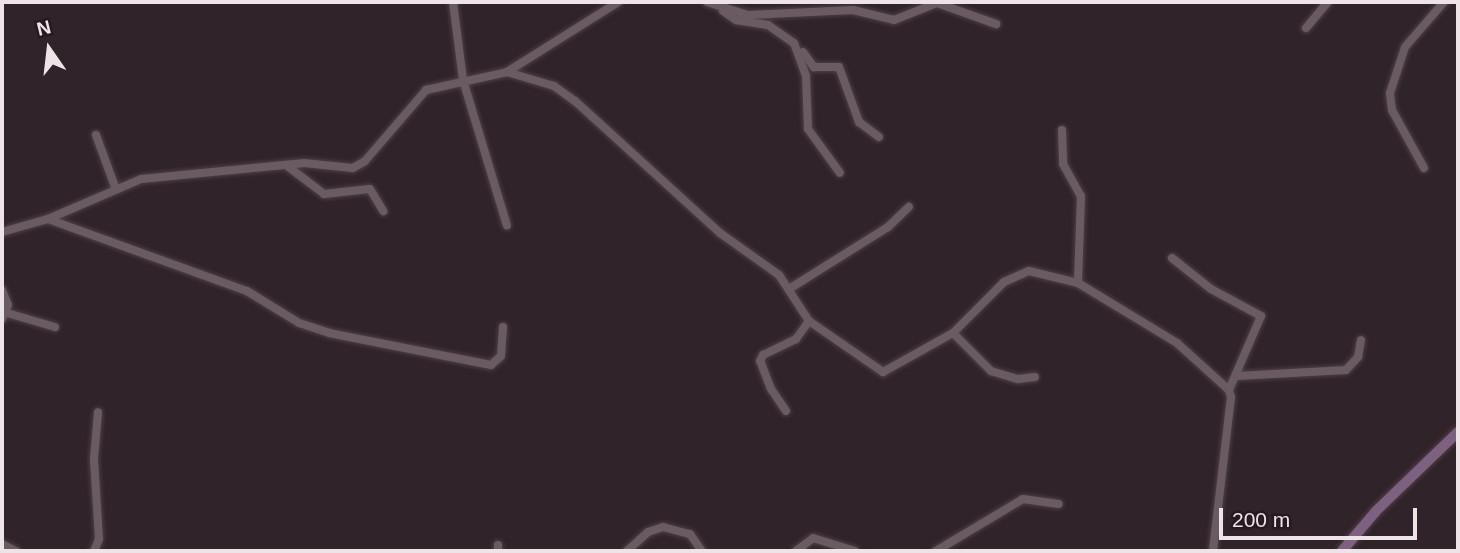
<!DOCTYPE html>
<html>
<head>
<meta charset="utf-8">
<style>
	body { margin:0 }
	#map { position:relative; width:1460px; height:553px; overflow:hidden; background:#302329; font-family:Arial,sans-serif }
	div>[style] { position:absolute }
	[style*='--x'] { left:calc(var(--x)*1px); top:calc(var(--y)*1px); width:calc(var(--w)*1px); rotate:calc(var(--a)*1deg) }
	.roads { filter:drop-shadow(0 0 2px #4b4045) drop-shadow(0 0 2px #4b4045) }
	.street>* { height:8px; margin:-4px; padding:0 4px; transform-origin:4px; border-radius:4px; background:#6a5b63 }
	.secondary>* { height:10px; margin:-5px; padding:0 5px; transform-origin:5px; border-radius:5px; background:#7e6082 }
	span { translate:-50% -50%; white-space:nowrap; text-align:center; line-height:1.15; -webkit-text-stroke:6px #261a20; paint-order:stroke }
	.frame { position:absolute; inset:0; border:4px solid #ede4e8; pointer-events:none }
	.north { position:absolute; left:14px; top:14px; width:70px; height:70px; -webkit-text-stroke:5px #261a20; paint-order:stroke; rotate:346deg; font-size:19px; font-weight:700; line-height:28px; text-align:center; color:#ede4e8 }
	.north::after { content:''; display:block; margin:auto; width:24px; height:32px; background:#ede4e8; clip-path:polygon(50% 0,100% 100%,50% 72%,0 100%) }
	.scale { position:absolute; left:1219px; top:508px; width:198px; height:32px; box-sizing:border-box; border:4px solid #ede4e8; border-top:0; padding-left:9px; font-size:21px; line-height:24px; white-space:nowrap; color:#ede4e8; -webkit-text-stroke:5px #261a20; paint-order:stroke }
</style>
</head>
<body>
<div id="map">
	<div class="roads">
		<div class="street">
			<i style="--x:453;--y:2;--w:79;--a:82.7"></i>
			<i style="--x:463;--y:80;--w:152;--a:73.2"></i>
			<i style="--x:707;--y:2;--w:43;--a:17.6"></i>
			<i style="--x:748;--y:15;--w:105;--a:-2.7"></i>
			<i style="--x:853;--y:10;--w:42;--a:13.7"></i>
			<i style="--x:894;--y:20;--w:46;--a:-21.6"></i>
			<i style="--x:937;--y:3;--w:63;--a:19.6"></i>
			<i style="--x:723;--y:11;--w:16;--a:35"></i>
			<i style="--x:736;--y:20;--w:32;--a:9"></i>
			<i style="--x:768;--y:25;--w:32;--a:35"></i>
			<i style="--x:794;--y:43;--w:35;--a:70"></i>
			<i style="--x:806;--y:76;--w:53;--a:87.8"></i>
			<i style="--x:808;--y:129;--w:54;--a:54"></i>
			<i style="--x:1306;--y:28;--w:34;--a:-50"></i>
			<i style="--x:803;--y:52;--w:19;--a:54"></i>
			<i style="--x:814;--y:67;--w:25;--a:0"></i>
			<i style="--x:839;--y:67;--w:59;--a:70"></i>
			<i style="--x:859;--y:122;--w:25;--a:37"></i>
			<i style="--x:507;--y:72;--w:49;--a:16.6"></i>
			<i style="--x:554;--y:86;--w:26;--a:36"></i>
			<i style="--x:575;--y:101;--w:196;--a:42.3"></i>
			<i style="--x:720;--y:233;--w:72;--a:35.4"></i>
			<i style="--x:779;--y:275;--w:55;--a:56.9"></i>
			<i style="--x:809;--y:321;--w:90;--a:34.6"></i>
			<i style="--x:883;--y:372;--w:80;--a:-29.1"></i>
			<i style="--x:953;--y:333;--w:72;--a:-45"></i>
			<i style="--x:1004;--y:282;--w:27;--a:-24"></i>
			<i style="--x:1029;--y:271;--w:50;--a:13.8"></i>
			<i style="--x:1078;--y:283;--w:116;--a:31.2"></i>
			<i style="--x:1177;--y:343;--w:70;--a:42.1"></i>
			<i style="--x:1229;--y:390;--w:7;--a:74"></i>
			<i style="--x:1231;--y:397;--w:155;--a:96.7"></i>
			<i style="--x:1062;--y:130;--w:34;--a:88"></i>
			<i style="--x:1063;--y:164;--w:37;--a:61"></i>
			<i style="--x:1081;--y:196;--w:87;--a:92"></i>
			<i style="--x:96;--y:135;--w:55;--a:69.9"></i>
			<i style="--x:286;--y:165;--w:48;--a:37.3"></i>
			<i style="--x:324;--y:194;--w:46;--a:-6.2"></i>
			<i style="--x:370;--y:189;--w:26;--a:59"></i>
			<i style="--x:1424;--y:168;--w:66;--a:-118.9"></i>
			<i style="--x:1392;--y:110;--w:17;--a:-97"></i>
			<i style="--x:1390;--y:93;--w:48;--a:-71.9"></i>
			<i style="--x:1405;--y:47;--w:60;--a:-49.1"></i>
			<i style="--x:48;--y:219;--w:212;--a:19.9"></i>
			<i style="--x:247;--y:291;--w:61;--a:31.6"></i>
			<i style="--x:299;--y:323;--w:32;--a:18"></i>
			<i style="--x:329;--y:333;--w:165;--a:11.2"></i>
			<i style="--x:491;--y:365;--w:13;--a:-42"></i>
			<i style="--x:501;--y:356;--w:29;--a:-86"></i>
			<i style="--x:2;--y:232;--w:48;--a:-15.8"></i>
			<i style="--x:48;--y:219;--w:101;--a:-23.3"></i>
			<i style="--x:141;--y:179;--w:164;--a:-5.6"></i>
			<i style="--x:304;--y:163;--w:49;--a:5.8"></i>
			<i style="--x:353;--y:168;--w:14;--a:-30"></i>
			<i style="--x:365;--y:161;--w:94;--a:-49.3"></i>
			<i style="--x:426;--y:90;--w:83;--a:-12.5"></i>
			<i style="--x:507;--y:72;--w:131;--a:-32.2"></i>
			<i style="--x:1172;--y:258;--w:50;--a:38.5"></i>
			<i style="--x:1211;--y:289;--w:57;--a:28.4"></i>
			<i style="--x:1261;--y:316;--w:81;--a:113.4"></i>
			<i style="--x:789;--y:289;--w:117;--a:-32.1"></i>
			<i style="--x:888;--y:227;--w:29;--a:-44"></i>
			<i style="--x:2;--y:290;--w:16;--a:68"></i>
			<i style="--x:8;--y:305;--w:15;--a:113"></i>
			<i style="--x:7;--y:313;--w:50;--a:16.3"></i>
			<i style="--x:953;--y:333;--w:54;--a:45"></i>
			<i style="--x:991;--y:371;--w:28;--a:17"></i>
			<i style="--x:1018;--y:379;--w:17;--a:-7"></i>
			<i style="--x:1237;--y:376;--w:109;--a:-3.2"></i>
			<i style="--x:1346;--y:370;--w:18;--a:-47"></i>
			<i style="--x:1358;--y:357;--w:17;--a:-80"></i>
			<i style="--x:786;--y:411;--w:27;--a:-124"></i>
			<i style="--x:771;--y:389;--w:30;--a:-111"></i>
			<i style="--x:760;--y:361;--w:7;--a:-63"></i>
			<i style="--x:763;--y:355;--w:37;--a:-26"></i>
			<i style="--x:796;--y:339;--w:22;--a:-54"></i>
			<i style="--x:2;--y:544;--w:16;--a:27"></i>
			<i style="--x:498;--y:545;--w:6;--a:90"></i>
			<i style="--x:94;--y:551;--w:13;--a:-67"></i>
			<i style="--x:99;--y:539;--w:80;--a:-93.6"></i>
			<i style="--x:94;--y:459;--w:47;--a:-85.1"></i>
			<i style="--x:627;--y:551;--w:28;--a:-42"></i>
			<i style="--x:648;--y:532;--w:16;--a:-18"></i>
			<i style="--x:663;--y:527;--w:28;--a:15"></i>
			<i style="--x:690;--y:534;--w:21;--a:55"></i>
			<i style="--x:796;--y:551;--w:21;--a:-37"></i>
			<i style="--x:813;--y:538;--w:44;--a:17.2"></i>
			<i style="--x:936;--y:551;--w:101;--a:-30.9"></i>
			<i style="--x:1023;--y:499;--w:36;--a:8"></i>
		</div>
		<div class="secondary">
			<i style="--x:1342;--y:551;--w:52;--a:-49.6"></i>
			<i style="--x:1376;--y:511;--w:114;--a:-43.9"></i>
		</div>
	</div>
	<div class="frame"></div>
	<div class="north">N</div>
	<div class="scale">200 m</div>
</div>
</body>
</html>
